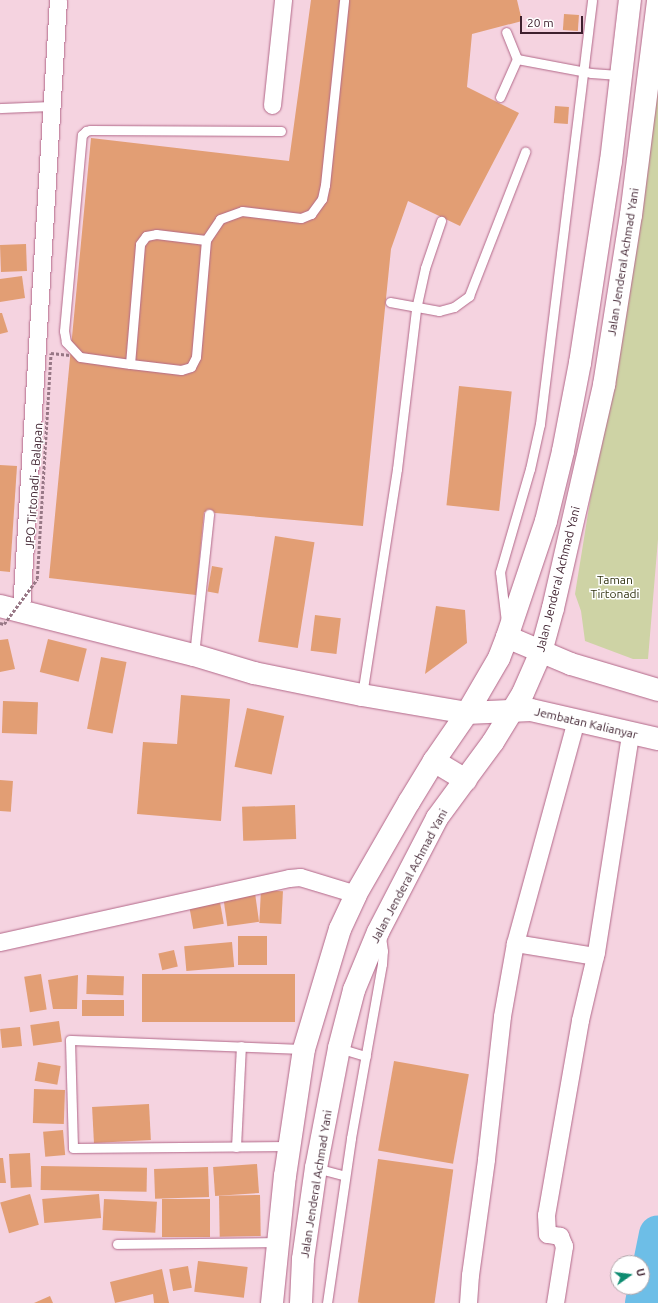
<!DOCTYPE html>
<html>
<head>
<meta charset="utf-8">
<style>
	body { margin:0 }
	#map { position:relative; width:658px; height:1303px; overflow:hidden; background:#f5d3e0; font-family:Ubuntu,sans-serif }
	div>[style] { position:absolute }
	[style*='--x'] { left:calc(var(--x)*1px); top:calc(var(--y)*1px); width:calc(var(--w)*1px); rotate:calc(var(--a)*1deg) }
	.green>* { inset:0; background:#ced3a5 }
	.river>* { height:38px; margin:-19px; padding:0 19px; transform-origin:19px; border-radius:19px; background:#6dbee7 }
	.building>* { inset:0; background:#e29e74; transform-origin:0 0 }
	.roads { filter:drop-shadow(0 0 1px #b26889) drop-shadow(0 0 1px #b26889) }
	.lane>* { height:9px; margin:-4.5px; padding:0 4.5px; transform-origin:4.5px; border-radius:4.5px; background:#fff }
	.street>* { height:17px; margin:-8.5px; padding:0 8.5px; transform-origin:8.5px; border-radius:8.5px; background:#fff }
	.secondary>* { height:22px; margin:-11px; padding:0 11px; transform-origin:11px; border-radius:11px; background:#fff }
	.primary>* { height:22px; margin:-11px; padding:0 11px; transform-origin:11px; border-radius:11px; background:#fff }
	.highway>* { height:22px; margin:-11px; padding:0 11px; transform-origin:11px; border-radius:11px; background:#fff }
	.path-bridge>* { height:2.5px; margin-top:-1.25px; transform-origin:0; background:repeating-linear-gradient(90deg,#977785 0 3px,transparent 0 5px) }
	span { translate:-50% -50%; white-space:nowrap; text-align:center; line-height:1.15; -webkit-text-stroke:3px #fff; paint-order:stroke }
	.street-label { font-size:12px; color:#3e202e }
	.park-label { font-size:12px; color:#313311 }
	.north { position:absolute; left:610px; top:1255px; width:40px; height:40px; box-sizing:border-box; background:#fff; border:1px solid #b2a6ab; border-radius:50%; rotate:76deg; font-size:11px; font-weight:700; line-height:16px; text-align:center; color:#3e202e }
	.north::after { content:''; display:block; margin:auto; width:14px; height:18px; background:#0e8c71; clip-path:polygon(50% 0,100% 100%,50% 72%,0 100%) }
	.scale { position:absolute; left:520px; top:16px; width:63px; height:18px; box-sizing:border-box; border:2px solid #3e202e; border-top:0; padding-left:5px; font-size:12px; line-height:14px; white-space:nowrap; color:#3e202e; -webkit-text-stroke:3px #fff; paint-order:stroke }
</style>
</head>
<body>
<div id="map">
	<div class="green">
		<i style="clip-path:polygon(658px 74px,658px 539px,648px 659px,633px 659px,585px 641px,581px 611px,575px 594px,591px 495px,602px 444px,621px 338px)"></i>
	</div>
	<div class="river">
		<i style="--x:644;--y:1303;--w:70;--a:-78.5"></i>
	</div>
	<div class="building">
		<i style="clip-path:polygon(311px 0,517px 0,522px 21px,472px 34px,467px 87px,519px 113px,460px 226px,408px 201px,391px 249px,363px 526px,204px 512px,196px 595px,49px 578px,91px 138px,289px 161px)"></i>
		<i style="left:564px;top:14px;width:15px;height:16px;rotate:4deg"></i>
		<i style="left:555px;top:106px;width:14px;height:17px;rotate:4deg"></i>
		<i style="left:26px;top:244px;width:27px;height:26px;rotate:88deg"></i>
		<i style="clip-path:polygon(22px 276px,25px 298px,0 302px,0 279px)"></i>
		<i style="clip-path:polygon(0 313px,2px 313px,8px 332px,0 334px)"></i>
		<i style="left:459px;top:386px;width:53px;height:120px;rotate:6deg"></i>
		<i style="clip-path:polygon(0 465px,17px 466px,10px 572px,0 571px)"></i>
		<i style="left:275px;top:536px;width:40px;height:107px;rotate:9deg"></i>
		<i style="left:212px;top:566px;width:11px;height:26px;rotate:10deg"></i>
		<i style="clip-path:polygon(436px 606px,465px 610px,467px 643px,425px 674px)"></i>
		<i style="left:315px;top:615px;width:26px;height:36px;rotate:7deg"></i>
		<i style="clip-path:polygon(8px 639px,15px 669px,0 672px,0 640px)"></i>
		<i style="left:48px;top:639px;width:40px;height:34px;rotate:14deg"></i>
		<i style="left:101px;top:657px;width:26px;height:73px;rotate:11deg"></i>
		<i style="clip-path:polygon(181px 695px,230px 699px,221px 821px,137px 814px,143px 742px,177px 744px)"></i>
		<i style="left:3px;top:701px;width:35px;height:32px;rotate:2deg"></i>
		<i style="left:247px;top:708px;width:38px;height:60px;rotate:12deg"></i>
		<i style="left:0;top:780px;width:13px;height:31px;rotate:4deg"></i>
		<i style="left:295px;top:805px;width:34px;height:53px;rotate:88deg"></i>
		<i style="left:261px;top:890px;width:22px;height:33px;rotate:3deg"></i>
		<i style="left:255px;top:893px;width:29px;height:32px;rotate:82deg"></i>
		<i style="left:220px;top:902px;width:22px;height:31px;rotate:80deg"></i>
		<i style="left:238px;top:936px;width:29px;height:29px"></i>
		<i style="left:232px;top:942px;width:25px;height:48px;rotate:85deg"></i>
		<i style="left:174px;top:950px;width:17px;height:16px;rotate:77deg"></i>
		<i style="left:41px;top:974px;width:36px;height:17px;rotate:81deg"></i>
		<i style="left:142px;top:974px;width:153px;height:48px"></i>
		<i style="clip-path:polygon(78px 975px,77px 1009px,53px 1009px,48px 980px)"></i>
		<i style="left:87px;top:975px;width:37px;height:19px;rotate:2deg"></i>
		<i style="left:82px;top:1000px;width:42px;height:16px"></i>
		<i style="left:59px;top:1021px;width:21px;height:29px;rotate:82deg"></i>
		<i style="left:20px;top:1027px;width:19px;height:20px;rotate:84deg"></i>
		<i style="left:394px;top:1061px;width:76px;height:91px;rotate:10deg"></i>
		<i style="left:38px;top:1062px;width:23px;height:19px;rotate:10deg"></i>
		<i style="left:34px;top:1089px;width:31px;height:34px;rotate:2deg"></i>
		<i style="left:149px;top:1104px;width:36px;height:57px;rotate:87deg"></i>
		<i style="left:63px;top:1130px;width:25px;height:20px;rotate:85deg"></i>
		<i style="left:30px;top:1153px;width:34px;height:21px;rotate:87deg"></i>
		<i style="clip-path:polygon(0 1158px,3px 1158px,6px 1183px,0 1183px)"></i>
		<i style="left:378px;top:1159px;width:76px;height:145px;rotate:8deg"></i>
		<i style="left:257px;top:1164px;width:29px;height:44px;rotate:86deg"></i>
		<i style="left:41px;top:1166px;width:106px;height:24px;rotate:1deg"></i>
		<i style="left:208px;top:1167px;width:30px;height:54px;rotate:88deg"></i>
		<i style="left:30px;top:1194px;width:32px;height:31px;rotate:74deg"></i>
		<i style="left:99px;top:1194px;width:24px;height:57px;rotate:85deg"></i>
		<i style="left:260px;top:1195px;width:41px;height:41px;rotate:89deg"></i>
		<i style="left:104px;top:1199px;width:53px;height:31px;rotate:3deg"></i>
		<i style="left:162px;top:1199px;width:48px;height:38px"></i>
		<i style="left:198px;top:1261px;width:50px;height:31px;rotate:7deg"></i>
		<i style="left:188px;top:1266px;width:22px;height:19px;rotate:80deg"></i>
		<i style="clip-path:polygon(162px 1269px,169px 1303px,154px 1303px,153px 1294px,115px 1303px,110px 1282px)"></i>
		<i style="clip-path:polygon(50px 1296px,53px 1303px,34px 1303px)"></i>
	</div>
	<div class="roads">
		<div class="lane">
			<i style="--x:517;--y:59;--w:75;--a:10.7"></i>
			<i style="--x:591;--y:73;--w:31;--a:4"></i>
			<i style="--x:500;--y:97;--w:42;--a:-65.9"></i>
			<i style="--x:517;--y:59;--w:29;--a:-112"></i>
			<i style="--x:0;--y:108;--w:52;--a:-2.2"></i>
			<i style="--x:156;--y:234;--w:50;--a:6.8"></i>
			<i style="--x:206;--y:240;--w:117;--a:94.9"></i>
			<i style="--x:196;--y:357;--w:11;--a:117"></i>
			<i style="--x:191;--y:367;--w:10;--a:163"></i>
			<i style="--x:181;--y:370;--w:51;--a:-173.3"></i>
			<i style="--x:130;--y:364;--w:120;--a:-85.2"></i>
			<i style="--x:140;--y:244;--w:10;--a:-53"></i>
			<i style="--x:146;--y:236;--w:10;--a:-11"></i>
			<i style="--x:206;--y:240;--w:25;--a:-56"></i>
			<i style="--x:220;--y:219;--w:23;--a:-20"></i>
			<i style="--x:242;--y:211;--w:59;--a:6.8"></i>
			<i style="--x:301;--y:218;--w:11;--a:-22"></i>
			<i style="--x:311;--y:214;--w:19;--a:-54"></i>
			<i style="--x:322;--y:199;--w:14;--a:-78"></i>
			<i style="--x:325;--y:185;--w:186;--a:-84.1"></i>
			<i style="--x:390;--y:302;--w:50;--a:10.4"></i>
			<i style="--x:439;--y:311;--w:16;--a:-15"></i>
			<i style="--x:454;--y:307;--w:19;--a:-36"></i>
			<i style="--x:469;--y:296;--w:155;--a:-68.7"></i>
			<i style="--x:130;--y:364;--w:50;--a:-172"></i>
			<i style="--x:80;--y:357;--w:21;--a:-133"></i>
			<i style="--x:66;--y:342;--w:11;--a:-100"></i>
			<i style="--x:64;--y:331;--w:197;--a:-84.8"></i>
			<i style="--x:82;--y:135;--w:6;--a:-45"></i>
			<i style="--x:86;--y:131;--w:4;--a:-14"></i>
			<i style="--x:90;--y:130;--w:191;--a:0.3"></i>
			<i style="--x:506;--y:622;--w:50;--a:-96.8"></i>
			<i style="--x:500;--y:572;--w:107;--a:-73.8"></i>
			<i style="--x:530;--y:469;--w:46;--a:-77.5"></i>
			<i style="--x:540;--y:424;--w:427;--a:-83"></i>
			<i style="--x:194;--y:655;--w:142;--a:-83.9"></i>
			<i style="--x:362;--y:695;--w:229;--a:-81.2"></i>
			<i style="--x:397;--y:469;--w:161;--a:-83.2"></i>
			<i style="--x:416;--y:309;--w:42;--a:-77.6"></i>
			<i style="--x:425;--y:268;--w:50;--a:-71.2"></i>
			<i style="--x:339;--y:1048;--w:28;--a:17"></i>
			<i style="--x:289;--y:1146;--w:216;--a:179.5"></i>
			<i style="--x:73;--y:1148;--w:108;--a:-91.6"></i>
			<i style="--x:70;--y:1040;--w:234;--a:2.2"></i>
			<i style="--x:236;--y:1147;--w:101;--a:-87.2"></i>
			<i style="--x:316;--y:1168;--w:30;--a:15"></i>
			<i style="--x:117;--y:1244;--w:161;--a:-0.7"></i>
			<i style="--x:327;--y:1303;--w:167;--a:-81.7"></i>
			<i style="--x:351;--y:1138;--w:177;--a:-79.9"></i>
			<i style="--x:382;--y:964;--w:13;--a:-86"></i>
			<i style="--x:383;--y:951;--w:14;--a:-98"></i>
		</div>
		<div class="street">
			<i style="--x:272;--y:105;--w:106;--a:-84"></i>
			<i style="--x:21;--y:610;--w:611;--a:-86.53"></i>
			<i style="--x:0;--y:942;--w:296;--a:-12.5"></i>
			<i style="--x:289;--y:878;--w:11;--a:-5"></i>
			<i style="--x:300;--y:877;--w:59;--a:16.9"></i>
			<i style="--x:515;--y:943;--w:81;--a:9.2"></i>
			<i style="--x:468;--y:1303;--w:28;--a:-86"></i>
			<i style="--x:470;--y:1275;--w:117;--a:-82.1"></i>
			<i style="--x:486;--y:1159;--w:144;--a:-83.6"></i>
			<i style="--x:502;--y:1016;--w:74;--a:-79.9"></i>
			<i style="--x:515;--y:943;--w:231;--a:-74.7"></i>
			<i style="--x:555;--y:1303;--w:58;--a:-81"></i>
			<i style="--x:564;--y:1246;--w:11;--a:-112"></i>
			<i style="--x:560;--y:1236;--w:13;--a:-171"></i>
			<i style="--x:547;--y:1234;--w:19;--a:-93"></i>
			<i style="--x:546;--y:1215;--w:198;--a:-80.1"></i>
			<i style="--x:580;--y:1020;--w:70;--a:-76.8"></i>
			<i style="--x:596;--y:952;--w:221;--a:-81.1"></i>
		</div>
		<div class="secondary">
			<i style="--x:0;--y:606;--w:200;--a:14.2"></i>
			<i style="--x:194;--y:655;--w:63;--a:16.7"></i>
			<i style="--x:254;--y:673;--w:110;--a:11.5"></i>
			<i style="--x:362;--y:695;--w:107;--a:9.7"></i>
		</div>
		<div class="primary">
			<i style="--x:434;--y:761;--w:37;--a:31"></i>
			<i style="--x:272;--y:1303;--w:128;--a:-84.2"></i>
			<i style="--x:285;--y:1176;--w:128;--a:-81.5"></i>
			<i style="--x:304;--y:1049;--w:125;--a:-73.3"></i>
			<i style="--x:340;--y:929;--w:38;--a:-65"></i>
			<i style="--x:356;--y:894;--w:106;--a:-60.1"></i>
			<i style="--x:409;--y:802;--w:48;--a:-58.6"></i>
			<i style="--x:434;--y:761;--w:58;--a:-55.5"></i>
			<i style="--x:467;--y:713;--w:64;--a:-59.8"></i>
			<i style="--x:499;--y:658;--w:22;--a:-69"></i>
			<i style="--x:507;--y:637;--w:122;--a:-71.4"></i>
			<i style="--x:546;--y:521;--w:72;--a:-76.3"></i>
			<i style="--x:563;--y:451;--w:90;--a:-79.1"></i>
			<i style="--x:580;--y:363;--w:204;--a:-81.3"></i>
			<i style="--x:611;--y:161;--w:162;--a:-83.3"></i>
			<i style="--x:301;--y:1303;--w:44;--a:-87.4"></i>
			<i style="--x:303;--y:1259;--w:92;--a:-81.9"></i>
			<i style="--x:316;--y:1168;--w:122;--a:-79.1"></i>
			<i style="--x:339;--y:1048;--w:60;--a:-75.5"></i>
			<i style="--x:354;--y:990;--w:63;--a:-67.5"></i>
			<i style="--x:378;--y:932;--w:128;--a:-62.6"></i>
			<i style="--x:437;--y:818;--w:94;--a:-53.6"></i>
			<i style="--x:493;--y:742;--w:57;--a:-58.5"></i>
			<i style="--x:523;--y:693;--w:45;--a:-66.3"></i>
			<i style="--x:541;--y:652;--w:46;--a:-74.7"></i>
			<i style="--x:553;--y:608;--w:229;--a:-77.1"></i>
			<i style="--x:604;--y:385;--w:172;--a:-81"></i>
			<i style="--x:631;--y:215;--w:217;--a:-82.8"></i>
		</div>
		<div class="highway">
			<i style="--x:507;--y:637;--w:69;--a:22.9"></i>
			<i style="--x:571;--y:664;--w:91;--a:16.6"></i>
			<i style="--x:467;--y:713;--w:64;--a:-2.7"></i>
			<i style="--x:531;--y:710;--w:130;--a:12.9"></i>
		</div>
	</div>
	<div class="path-bridge">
		<i style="--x:0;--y:623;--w:4;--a:14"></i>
		<i style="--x:4;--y:624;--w:56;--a:-53.7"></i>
		<i style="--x:37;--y:579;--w:226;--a:-86.5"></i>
		<i style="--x:51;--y:353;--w:19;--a:6"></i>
	</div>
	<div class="street-label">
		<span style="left:623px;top:262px;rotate:-81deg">Jalan Jenderal Achmad Yani</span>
		<span style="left:34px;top:486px;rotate:-86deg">JPO Tirtonadi - Balapan</span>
		<span style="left:558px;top:579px;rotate:-76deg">Jalan Jenderal Achmad Yani</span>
		<span style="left:586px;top:723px;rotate:13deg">Jembatan Kalianyar</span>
		<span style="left:409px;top:876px;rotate:-62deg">Jalan Jenderal Achmad Yani</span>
		<span style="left:316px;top:1184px;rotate:-81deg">Jalan Jenderal Achmad Yani</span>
	</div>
	<div class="park-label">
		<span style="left:615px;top:587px">Taman<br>Tirtonadi</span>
	</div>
	<div class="north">U</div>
	<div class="scale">20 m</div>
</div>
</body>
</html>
